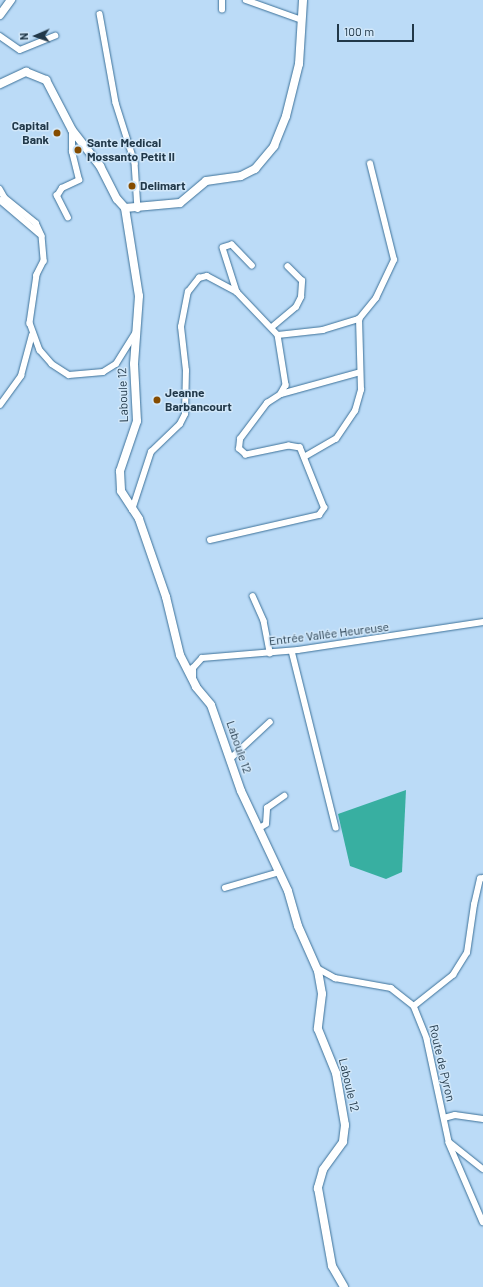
<!DOCTYPE html>
<html>
<head>
<meta charset="utf-8">
<style>
	body { margin:0 }
	#map { position:relative; width:483px; height:1287px; overflow:hidden; background:#bbdbf7; font-family:Barlow,sans-serif }
	div>[style] { position:absolute }
	[style*='--x'] { left:calc(var(--x)*1px); top:calc(var(--y)*1px); width:calc(var(--w)*1px); rotate:calc(var(--a)*1deg) }
	.water>* { inset:0; background:#38afa1 }
	.roads { filter:drop-shadow(0 0 1px #3c7199) drop-shadow(0 0 1px #3c7199) }
	.street>* { height:5.5px; margin:-2.75px; padding:0 2.75px; transform-origin:2.75px; border-radius:2.75px; background:#fff }
	.secondary>* { height:8px; margin:-4px; padding:0 4px; transform-origin:4px; border-radius:4px; background:#fff }
	.dots>* { width:11px; height:11px; translate:-50% -50%; box-sizing:border-box; border:2px solid #d1e7f9; border-radius:50% }
	span { translate:-50% -50%; white-space:nowrap; text-align:center; line-height:1.15; -webkit-text-stroke:3px #d1e7f9; paint-order:stroke }
	.poi-label { font-size:12px; color:#213849; font-weight:700 }
	.right { translate:-100% -50%; text-align:right }
	.left { translate:0 -50%; text-align:left }
	.street-label { font-size:12px; color:#213849 }
	.north { position:absolute; left:16px; top:16px; width:40px; height:40px; -webkit-text-stroke:3px #d1e7f9; paint-order:stroke; rotate:268deg; font-size:11px; font-weight:700; line-height:16px; text-align:center; color:#213849 }
	.north::after { content:''; display:block; margin:auto; width:14px; height:18px; background:#213849; clip-path:polygon(50% 0,100% 100%,50% 72%,0 100%) }
	.scale { position:absolute; left:337px; top:24px; width:77px; height:18px; box-sizing:border-box; border:2px solid #213849; border-top:0; padding-left:5px; font-size:12px; line-height:14px; white-space:nowrap; color:#213849; -webkit-text-stroke:3px #d1e7f9; paint-order:stroke }
</style>
</head>
<body>
<div id="map">
	<div class="water">
		<i style="clip-path:polygon(406px 790px,402px 872px,386px 879px,350px 866px,338px 814px)"></i>
	</div>
	<div class="roads">
		<div class="street">
			<i style="--x:246;--y:0;--w:59;--a:19.7"></i>
			<i style="--x:222;--y:10;--w:10;--a:-90"></i>
			<i style="--x:100;--y:14;--w:90;--a:79.8"></i>
			<i style="--x:116;--y:103;--w:63;--a:72.4"></i>
			<i style="--x:135;--y:163;--w:46;--a:86.3"></i>
			<i style="--x:0;--y:36;--w:24;--a:35"></i>
			<i style="--x:20;--y:50;--w:38;--a:-22"></i>
			<i style="--x:0;--y:189;--w:10;--a:61"></i>
			<i style="--x:5;--y:198;--w:40;--a:39"></i>
			<i style="--x:36;--y:223;--w:14;--a:65"></i>
			<i style="--x:42;--y:236;--w:25;--a:85"></i>
			<i style="--x:44;--y:261;--w:16;--a:117"></i>
			<i style="--x:37;--y:275;--w:49;--a:98.3"></i>
			<i style="--x:30;--y:323;--w:29;--a:70"></i>
			<i style="--x:40;--y:350;--w:18;--a:49"></i>
			<i style="--x:52;--y:364;--w:20;--a:33"></i>
			<i style="--x:69;--y:375;--w:34;--a:-5"></i>
			<i style="--x:103;--y:372;--w:15;--a:-32"></i>
			<i style="--x:116;--y:364;--w:36;--a:-58"></i>
			<i style="--x:0;--y:200;--w:52;--a:40.4"></i>
			<i style="--x:68;--y:218;--w:25;--a:-117"></i>
			<i style="--x:57;--y:196;--w:9;--a:-58"></i>
			<i style="--x:62;--y:188;--w:19;--a:-25"></i>
			<i style="--x:79;--y:180;--w:29;--a:-104"></i>
			<i style="--x:72;--y:152;--w:22;--a:-90"></i>
			<i style="--x:252;--y:266;--w:29;--a:-134"></i>
			<i style="--x:232;--y:245;--w:9;--a:162"></i>
			<i style="--x:223;--y:248;--w:46;--a:72.3"></i>
			<i style="--x:237;--y:292;--w:59;--a:46.4"></i>
			<i style="--x:278;--y:335;--w:51;--a:80.9"></i>
			<i style="--x:286;--y:385;--w:10;--a:119"></i>
			<i style="--x:272;--y:327;--w:31;--a:-40"></i>
			<i style="--x:296;--y:307;--w:11;--a:-63"></i>
			<i style="--x:301;--y:297;--w:16;--a:-86"></i>
			<i style="--x:302;--y:281;--w:20;--a:-135"></i>
			<i style="--x:278;--y:335;--w:45;--a:-6.3"></i>
			<i style="--x:323;--y:330;--w:38;--a:-17"></i>
			<i style="--x:359;--y:319;--w:27;--a:-51"></i>
			<i style="--x:376;--y:298;--w:42;--a:-64.7"></i>
			<i style="--x:394;--y:260;--w:99;--a:-104"></i>
			<i style="--x:0;--y:405;--w:36;--a:-54"></i>
			<i style="--x:21;--y:376;--w:42;--a:-75"></i>
			<i style="--x:306;--y:456;--w:34;--a:-30"></i>
			<i style="--x:336;--y:439;--w:34;--a:-56"></i>
			<i style="--x:355;--y:411;--w:22;--a:-74"></i>
			<i style="--x:361;--y:390;--w:71;--a:-91.6"></i>
			<i style="--x:132;--y:510;--w:61;--a:-71.9"></i>
			<i style="--x:151;--y:452;--w:40;--a:-44"></i>
			<i style="--x:180;--y:424;--w:11;--a:-63"></i>
			<i style="--x:185;--y:414;--w:43;--a:-88.7"></i>
			<i style="--x:186;--y:371;--w:44;--a:-96.5"></i>
			<i style="--x:181;--y:327;--w:36;--a:-79"></i>
			<i style="--x:188;--y:292;--w:18;--a:-52"></i>
			<i style="--x:199;--y:278;--w:8;--a:-14"></i>
			<i style="--x:207;--y:276;--w:34;--a:28"></i>
			<i style="--x:210;--y:540;--w:112;--a:-12.9"></i>
			<i style="--x:319;--y:515;--w:9;--a:-54"></i>
			<i style="--x:324;--y:508;--w:65;--a:-111.8"></i>
			<i style="--x:300;--y:448;--w:11;--a:-170"></i>
			<i style="--x:289;--y:446;--w:44;--a:168.2"></i>
			<i style="--x:246;--y:455;--w:9;--a:-139"></i>
			<i style="--x:239;--y:449;--w:10;--a:-84"></i>
			<i style="--x:240;--y:439;--w:45;--a:-53.1"></i>
			<i style="--x:267;--y:403;--w:17;--a:-33"></i>
			<i style="--x:281;--y:394;--w:79;--a:-15.4"></i>
			<i style="--x:253;--y:596;--w:27;--a:66"></i>
			<i style="--x:264;--y:621;--w:33;--a:79"></i>
			<i style="--x:292;--y:651;--w:182;--a:76"></i>
			<i style="--x:193;--y:678;--w:10;--a:-90"></i>
			<i style="--x:193;--y:668;--w:13;--a:-48"></i>
			<i style="--x:202;--y:658;--w:96;--a:-4.8"></i>
			<i style="--x:298;--y:650;--w:187;--a:-8.6"></i>
			<i style="--x:230;--y:759;--w:54;--a:-42.8"></i>
			<i style="--x:258;--y:829;--w:9;--a:-32"></i>
			<i style="--x:266;--y:824;--w:16;--a:-86"></i>
			<i style="--x:267;--y:808;--w:21;--a:-35"></i>
			<i style="--x:225;--y:888;--w:57;--a:-16.2"></i>
			<i style="--x:317;--y:968;--w:21;--a:29"></i>
			<i style="--x:335;--y:978;--w:57;--a:10.1"></i>
			<i style="--x:391;--y:988;--w:29;--a:38"></i>
			<i style="--x:414;--y:1006;--w:35;--a:68"></i>
			<i style="--x:427;--y:1039;--w:105;--a:77.9"></i>
			<i style="--x:449;--y:1142;--w:43;--a:38.5"></i>
			<i style="--x:414;--y:1006;--w:50;--a:-38.5"></i>
			<i style="--x:453;--y:975;--w:26;--a:-58"></i>
			<i style="--x:467;--y:953;--w:49;--a:-81.7"></i>
			<i style="--x:474;--y:905;--w:27;--a:-77"></i>
			<i style="--x:480;--y:879;--w:3;--a:-18"></i>
			<i style="--x:444;--y:1118;--w:11;--a:-15"></i>
			<i style="--x:455;--y:1115;--w:28;--a:8"></i>
			<i style="--x:449;--y:1143;--w:86;--a:66.7"></i>
		</div>
		<div class="secondary">
			<i style="--x:0;--y:15;--w:19;--a:-54"></i>
			<i style="--x:0;--y:84;--w:29;--a:-25"></i>
			<i style="--x:26;--y:72;--w:22;--a:22"></i>
			<i style="--x:46;--y:80;--w:56;--a:62.5"></i>
			<i style="--x:72;--y:130;--w:46;--a:52.1"></i>
			<i style="--x:100;--y:166;--w:37;--a:63"></i>
			<i style="--x:117;--y:199;--w:12;--a:48"></i>
			<i style="--x:125;--y:208;--w:55;--a:-5.2"></i>
			<i style="--x:180;--y:203;--w:34;--a:-40"></i>
			<i style="--x:206;--y:181;--w:35;--a:-8"></i>
			<i style="--x:241;--y:176;--w:16;--a:-27"></i>
			<i style="--x:255;--y:169;--w:30;--a:-50"></i>
			<i style="--x:274;--y:146;--w:32;--a:-68"></i>
			<i style="--x:286;--y:116;--w:54;--a:-76"></i>
			<i style="--x:299;--y:64;--w:64;--a:-86.4"></i>
			<i style="--x:125;--y:208;--w:89;--a:81"></i>
			<i style="--x:139;--y:296;--w:68;--a:94.2"></i>
			<i style="--x:134;--y:364;--w:57;--a:87"></i>
			<i style="--x:137;--y:421;--w:53;--a:108.8"></i>
			<i style="--x:120;--y:471;--w:20;--a:87"></i>
			<i style="--x:121;--y:491;--w:33;--a:57"></i>
			<i style="--x:139;--y:519;--w:83;--a:70.9"></i>
			<i style="--x:166;--y:597;--w:60;--a:76.4"></i>
			<i style="--x:180;--y:655;--w:36;--a:63"></i>
			<i style="--x:196;--y:687;--w:23;--a:50"></i>
			<i style="--x:211;--y:705;--w:91;--a:70.8"></i>
			<i style="--x:241;--y:791;--w:110;--a:64.8"></i>
			<i style="--x:288;--y:891;--w:36;--a:74"></i>
			<i style="--x:298;--y:926;--w:49;--a:66"></i>
			<i style="--x:318;--y:971;--w:23;--a:80"></i>
			<i style="--x:322;--y:994;--w:35;--a:97"></i>
			<i style="--x:318;--y:1029;--w:48;--a:67.8"></i>
			<i style="--x:336;--y:1073;--w:53;--a:80.2"></i>
			<i style="--x:345;--y:1125;--w:17;--a:97"></i>
			<i style="--x:343;--y:1142;--w:34;--a:126"></i>
			<i style="--x:323;--y:1170;--w:19;--a:106"></i>
			<i style="--x:318;--y:1188;--w:79;--a:79.8"></i>
			<i style="--x:332;--y:1266;--w:24;--a:60"></i>
		</div>
	</div>
	<div class="dots">
		<i style="left:57px;top:133px;background:#854c00"></i>
		<i style="left:78px;top:150px;background:#854c00"></i>
		<i style="left:132px;top:186px;background:#854c00"></i>
		<i style="left:157px;top:400px;background:#854c00"></i>
	</div>
	<div class="poi-label">
		<span class="right" style="left:49px;top:133px">Capital<br>Bank</span>
		<span class="left" style="left:87px;top:150px">Sante Medical<br>Mossanto Petit II</span>
		<span class="left" style="left:140px;top:186px">Delimart</span>
		<span class="left" style="left:165px;top:400px">Jeanne<br>Barbancourt</span>
	</div>
	<div class="street-label">
		<span style="left:123px;top:395px;rotate:-92deg">Laboule 12</span>
		<span style="left:329px;top:634px;rotate:-7deg">Entrée Vallée Heureuse</span>
		<span style="left:239px;top:747px;rotate:71deg">Laboule 12</span>
		<span style="left:442px;top:1063px;rotate:77deg">Route de Pyron</span>
		<span style="left:349px;top:1085px;rotate:77deg">Laboule 12</span>
	</div>
	<div class="north">N</div>
	<div class="scale">100 m</div>
</div>
</body>
</html>
